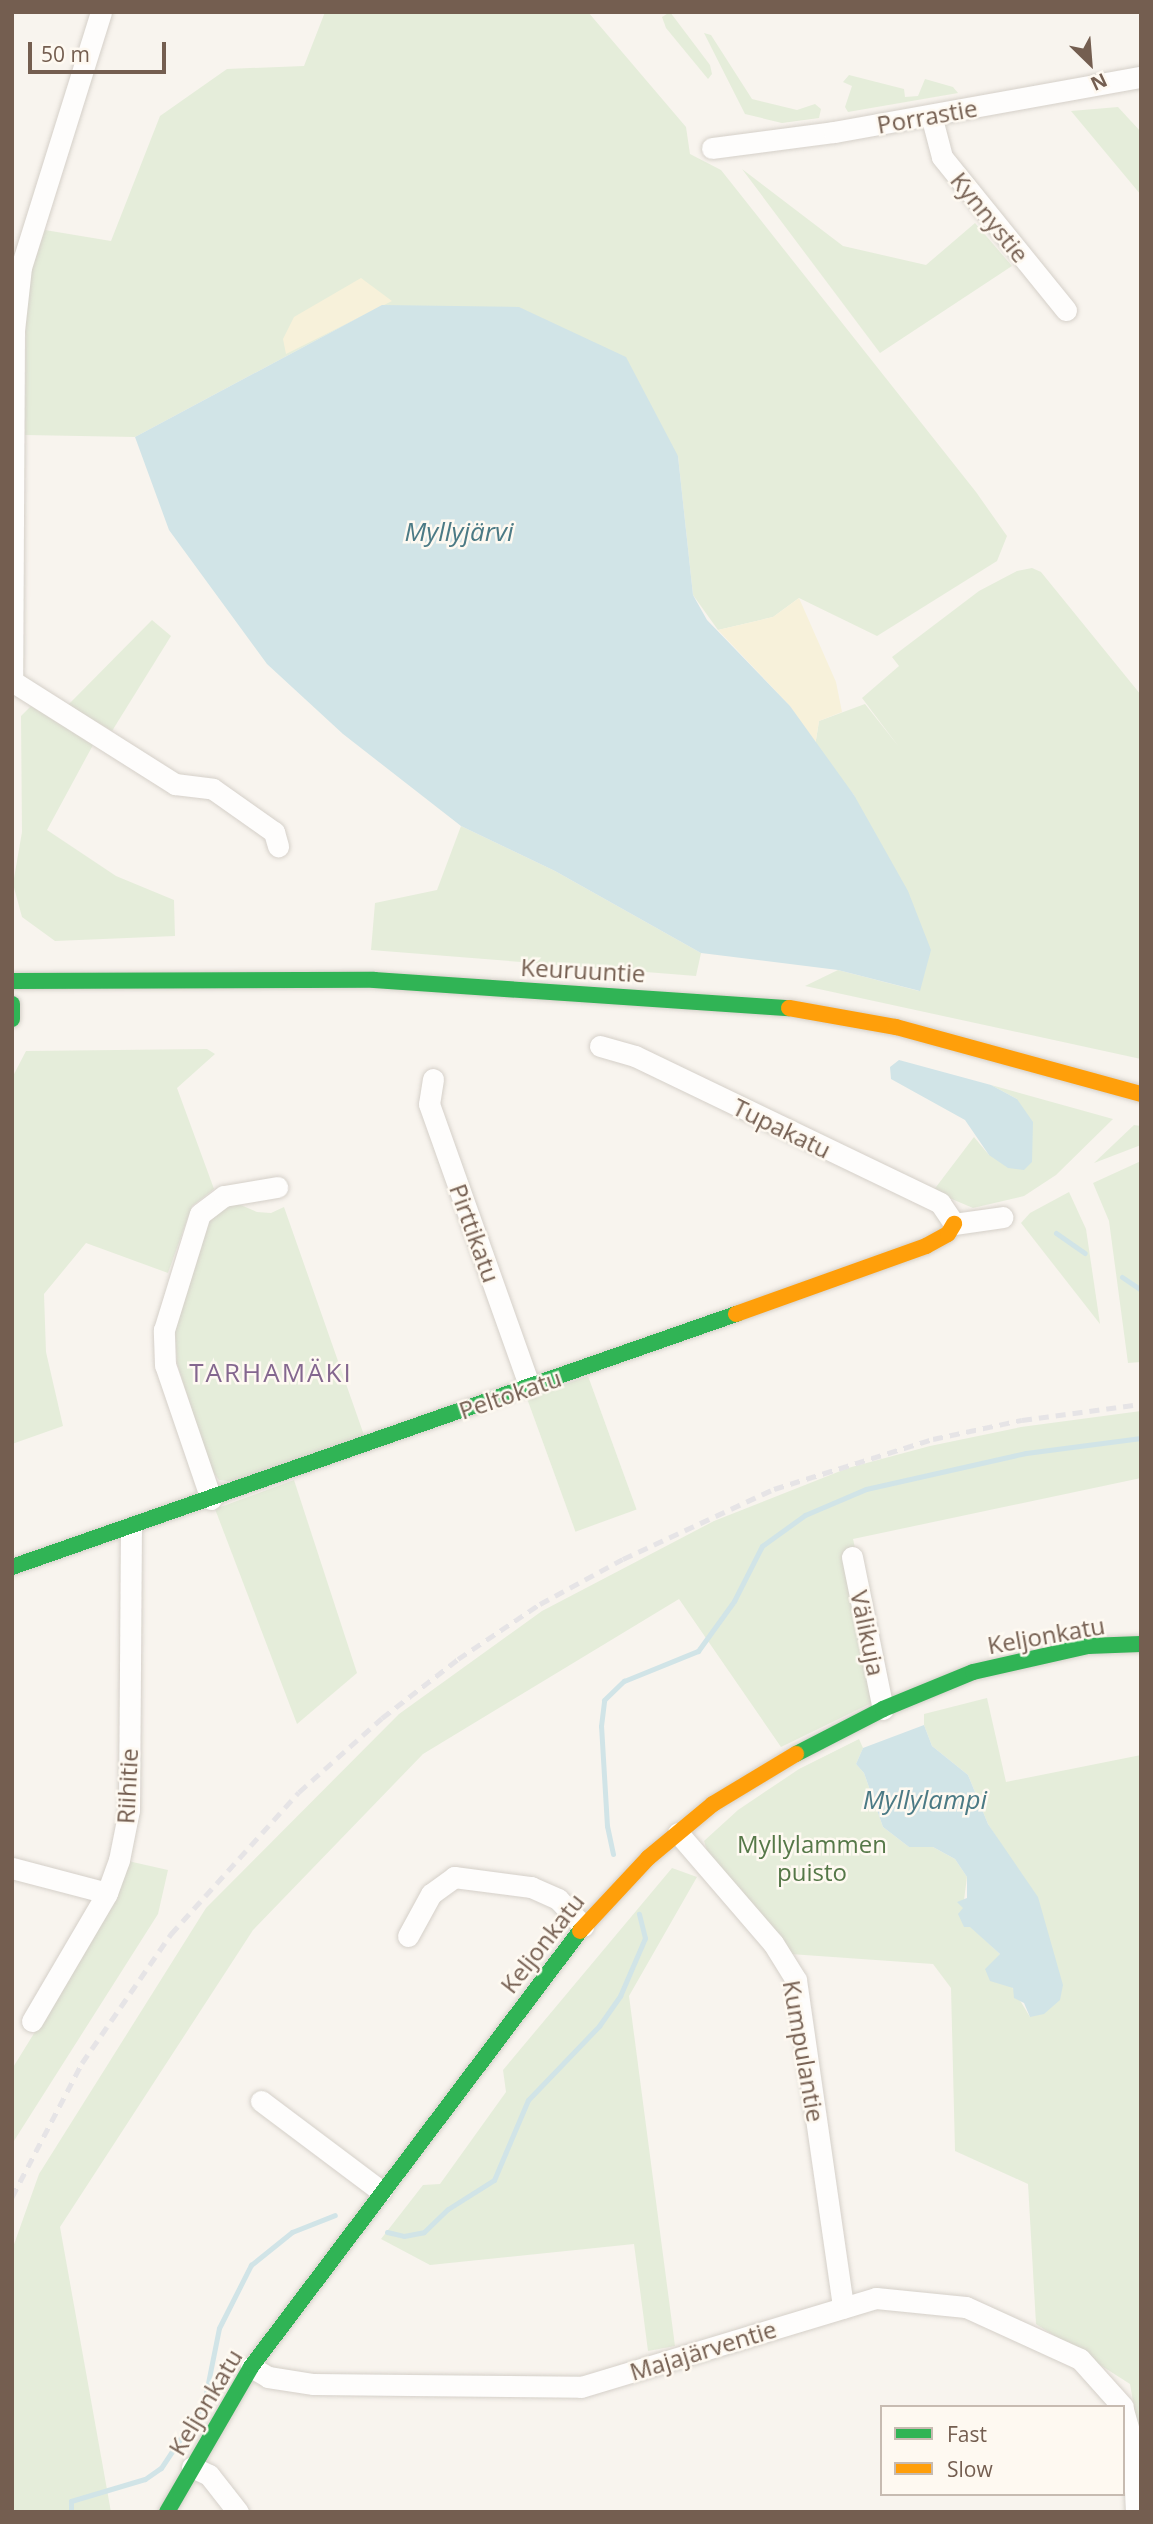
<!DOCTYPE html>
<html>
<head>
<meta charset="utf-8">
<style>
	body { margin:0 }
	#map { position:relative; width:1153px; height:2524px; overflow:hidden; background:#f8f4ee; font-family:"Open Sans",sans-serif }
	div>[style] { position:absolute }
	[style*='--x'] { left:calc(var(--x)*1px); top:calc(var(--y)*1px); width:calc(var(--w)*1px); rotate:calc(var(--a)*1deg) }
	.green>* { inset:0; background:#e5edda; transform-origin:0 0 }
	.sand>* { inset:0; background:#f7f1da }
	.water>* { inset:0; background:#d1e4e7 }
	.stream>* { height:5px; margin:-2.5px; padding:0 2.5px; transform-origin:2.5px; border-radius:2.5px; background:#d1e4e7 }
	.roads { filter:drop-shadow(0 0 2px #d5d0c9) drop-shadow(0 0 2px #d5d0c9) }
	.street>* { height:21px; margin:-10.5px; padding:0 10.5px; transform-origin:10.5px; border-radius:10.5px; background:#fefdfc }
	.fast>* { height:16px; margin:-8px; padding:0 8px; transform-origin:8px; border-radius:8px; background:#30b455 }
	.slow>* { height:16px; margin:-8px; padding:0 8px; transform-origin:8px; border-radius:8px; background:#ff9f0a }
	.rail>* { height:5px; margin-top:-2.5px; transform-origin:0; background:repeating-linear-gradient(90deg,#e6e4e6 0 10px,transparent 0 17px) }
	span { translate:-50% -50%; white-space:nowrap; text-align:center; line-height:1.15; -webkit-text-stroke:5px #fef9f1; paint-order:stroke }
	.street-label { font-size:24px; color:#745e50 }
	.park-label { font-size:24px; color:#557848 }
	.water-label { font-size:26px; color:#4b7a85; font-style:italic }
	.neighbourhood-label { font-size:26px; color:#84678f; letter-spacing:2px }
	.frame { position:absolute; inset:0; border:14px solid #745e50; pointer-events:none }
	.legend { position:absolute; left:880px; top:2405px; width:245px; height:91px; box-sizing:border-box; background:#fef9f1; border:2px solid #c7bbb1; margin:0; padding:9px 12px; list-style:none; font-size:21px; color:#745e50 }
	.legend li { display:flex; align-items:center; gap:14px; height:35px }
	.legend b { width:35px; border:2px solid #c7bbb1 }
	.north { position:absolute; left:1055px; top:28px; width:70px; height:70px; -webkit-text-stroke:5px #fef9f1; paint-order:stroke; rotate:155deg; font-size:19px; font-weight:700; line-height:28px; text-align:center; color:#745e50 }
	.north::after { content:''; display:block; margin:auto; width:24px; height:32px; background:#745e50; clip-path:polygon(50% 0,100% 100%,50% 72%,0 100%) }
	.scale { position:absolute; left:28px; top:42px; width:138px; height:32px; box-sizing:border-box; border:4px solid #745e50; border-top:0; padding-left:9px; font-size:21px; line-height:24px; white-space:nowrap; color:#745e50; -webkit-text-stroke:5px #fef9f1; paint-order:stroke }
</style>
</head>
<body>
<div id="map">
	<div class="green">
		<i style="clip-path:polygon(325px 12px,588px 12px,686px 127px,690px 154px,721px 170px,976px 492px,1007px 536px,997px 561px,877px 636px,799px 598px,773px 617px,718px 630px,693px 595px,678px 456px,382px 305px,135px 437px,25px 435px,26px 284px,45px 230px,111px 241px,160px 116px,227px 69px,304px 66px)"></i>
		<i style="clip-path:polygon(670px 12px,710px 65px,712px 74px,708px 79px,666px 28px,662px 17px)"></i>
		<i style="clip-path:polygon(704px 33px,711px 35px,752px 99px,797px 110px,815px 104px,821px 109px,819px 118px,782px 123px,745px 114px)"></i>
		<i style="clip-path:polygon(849px 75px,904px 89px,905px 97px,918px 96px,925px 79px,953px 87px,958px 93px,848px 112px,845px 107px,852px 86px,843px 82px)"></i>
		<i style="clip-path:polygon(1118px 107px,1141px 132px,1141px 195px,1071px 111px)"></i>
		<i style="clip-path:polygon(742px 169px,843px 246px,926px 265px,975px 223px,1012px 266px,880px 353px)"></i>
		<i style="clip-path:polygon(1032px 568px,1041px 572px,1141px 695px,1141px 1059px,805px 986px,838px 970px,919px 991px,854px 795px,815px 746px,819px 721px,865px 704px,899px 747px,862px 698px,899px 666px,892px 657px,979px 591px,1017px 571px)"></i>
		<i style="clip-path:polygon(152px 620px,171px 636px,112px 731px,68px 705px)"></i>
		<i style="clip-path:polygon(31px 706px,93px 745px,47px 830px,116px 876px,174px 900px,175px 936px,55px 941px,22px 917px,13px 884px,22px 832px,21px 716px)"></i>
		<i style="clip-path:polygon(461px 826px,555px 871px,701px 953px,696px 976px,371px 950px,375px 903px,437px 890px)"></i>
		<i style="clip-path:polygon(207px 1049px,215px 1054px,177px 1088px,214px 1189px,192px 1206px,168px 1273px,86px 1243px,44px 1294px,46px 1352px,63px 1426px,12px 1444px,12px 1078px,26px 1051px)"></i>
		<i style="clip-path:polygon(991px 1085px,1113px 1119px,1056px 1175px,1024px 1196px,973px 1208px,933px 1191px,974px 1137px,989px 1155px,1017px 1099px)"></i>
		<i style="clip-path:polygon(1134px 1125px,1141px 1126px,1141px 1145px,1094px 1163px)"></i>
		<i style="clip-path:polygon(1141px 1161px,1141px 1362px,1128px 1363px,1109px 1221px,1093px 1183px)"></i>
		<i style="clip-path:polygon(1069px 1192px,1086px 1229px,1100px 1324px,1021px 1223px,1030px 1213px)"></i>
		<i style="clip-path:polygon(236px 1203px,257px 1212px,271px 1213px,284px 1207px,365px 1438px,236px 1482px,219px 1480px,210px 1468px,177px 1363px,175px 1330px,206px 1223px,217px 1209px)"></i>
		<i style="left:588px;top:1376px;width:142px;height:65px;rotate:70deg"></i>
		<i style="clip-path:polygon(1141px 1411px,1141px 1478px,853px 1539px,888px 1695px,781px 1747px,679px 1599px,423px 1754px,253px 1930px,60px 2227px,111px 2512px,12px 2512px,12px 2250px,39px 2174px,206px 1908px,399px 1714px,542px 1611px,714px 1521px,848px 1468px,930px 1446px,1021px 1427px)"></i>
		<i style="clip-path:polygon(294px 1480px,357px 1673px,297px 1724px,215px 1509px)"></i>
		<i style="clip-path:polygon(987px 1698px,1006px 1782px,1141px 1755px,1141px 2447px,1130px 2384px,1036px 2324px,1028px 2184px,955px 2151px,951px 1988px,933px 1964px,790px 1954px,709px 1857px,704px 1841px,738px 1810px,799px 1769px,859px 1739px,863px 1748px,856px 1764px,864px 1773px,883px 1827px,909px 1847px,933px 1847px,955px 1859px,967px 1877px,963px 1908px,970px 1926px,1000px 1954px,997px 1962px,1030px 2017px,1006px 1852px,988px 1824px,968px 1775px,932px 1746px,924px 1725px,924px 1714px)"></i>
		<i style="clip-path:polygon(128px 1861px,168px 1870px,158px 1914px,12px 2144px,12px 2069px,117px 1899px)"></i>
		<i style="clip-path:polygon(672px 1868px,697px 1877px,629px 1996px,675px 2346px,648px 2351px,634px 2244px,430px 2265px,381px 2239px,423px 2185px,440px 2184px,506px 2092px,503px 2070px)"></i>
	</div>
	<div class="sand">
		<i style="clip-path:polygon(361px 278px,392px 301px,286px 354px,283px 339px,294px 317px)"></i>
		<i style="clip-path:polygon(799px 598px,836px 682px,842px 712px,819px 721px,815px 746px,790px 706px,718px 630px,773px 617px)"></i>
	</div>
	<div class="water">
		<i style="clip-path:polygon(382px 305px,519px 307px,626px 357px,678px 456px,693px 595px,707px 620px,790px 706px,854px 795px,908px 891px,931px 950px,920px 991px,838px 970px,701px 953px,555px 871px,461px 826px,343px 734px,267px 664px,169px 530px,135px 437px)"></i>
		<i style="clip-path:polygon(899px 1060px,991px 1085px,1017px 1099px,1033px 1122px,1032px 1162px,1024px 1170px,1008px 1168px,989px 1155px,965px 1120px,891px 1079px,890px 1067px)"></i>
		<i style="clip-path:polygon(924px 1725px,932px 1746px,968px 1775px,988px 1824px,1038px 1897px,1063px 1985px,1060px 2000px,1044px 2014px,1030px 2017px,1024px 2003px,1014px 1998px,1013px 1988px,990px 1981px,985px 1969px,1000px 1954px,970px 1927px,964px 1927px,958px 1914px,963px 1908px,957px 1902px,967px 1898px,967px 1877px,955px 1859px,933px 1847px,909px 1847px,883px 1827px,864px 1773px,856px 1764px,863px 1748px)"></i>
	</div>
	<div class="stream">
		<i style="--x:1056;--y:1233;--w:35;--a:35"></i>
		<i style="--x:1122;--y:1277;--w:23;--a:34"></i>
		<i style="--x:613;--y:1854;--w:29;--a:-102"></i>
		<i style="--x:607;--y:1826;--w:100;--a:-93.4"></i>
		<i style="--x:601;--y:1726;--w:26;--a:-83"></i>
		<i style="--x:604;--y:1700;--w:28;--a:-44"></i>
		<i style="--x:624;--y:1681;--w:80;--a:-22.1"></i>
		<i style="--x:698;--y:1651;--w:62;--a:-54.2"></i>
		<i style="--x:734;--y:1601;--w:62;--a:-63"></i>
		<i style="--x:762;--y:1546;--w:53;--a:-35.8"></i>
		<i style="--x:805;--y:1515;--w:66;--a:-23.1"></i>
		<i style="--x:866;--y:1489;--w:164;--a:-12.7"></i>
		<i style="--x:1026;--y:1453;--w:116;--a:-7.4"></i>
		<i style="--x:387;--y:2232;--w:17;--a:13"></i>
		<i style="--x:404;--y:2236;--w:20;--a:-11"></i>
		<i style="--x:424;--y:2232;--w:33;--a:-44"></i>
		<i style="--x:448;--y:2209;--w:54;--a:-32.2"></i>
		<i style="--x:494;--y:2180;--w:87;--a:-67"></i>
		<i style="--x:528;--y:2100;--w:103;--a:-46.2"></i>
		<i style="--x:599;--y:2026;--w:37;--a:-55"></i>
		<i style="--x:620;--y:1996;--w:63;--a:-66.7"></i>
		<i style="--x:645;--y:1938;--w:25;--a:-104"></i>
		<i style="--x:71;--y:2512;--w:11;--a:-90"></i>
		<i style="--x:71;--y:2501;--w:77;--a:-16.6"></i>
		<i style="--x:145;--y:2479;--w:19;--a:-35"></i>
		<i style="--x:161;--y:2468;--w:78;--a:-56.5"></i>
		<i style="--x:204;--y:2403;--w:76;--a:-78.7"></i>
		<i style="--x:219;--y:2328;--w:71;--a:-63.1"></i>
		<i style="--x:251;--y:2265;--w:53;--a:-38.8"></i>
		<i style="--x:292;--y:2232;--w:46;--a:-21.6"></i>
	</div>
	<div class="roads">
		<div class="street">
			<i style="--x:101;--y:12;--w:267;--a:107.4"></i>
			<i style="--x:21;--y:267;--w:63;--a:96.3"></i>
			<i style="--x:14;--y:330;--w:351;--a:90.3"></i>
			<i style="--x:12;--y:681;--w:193;--a:32.3"></i>
			<i style="--x:175;--y:784;--w:38;--a:7"></i>
			<i style="--x:213;--y:789;--w:75;--a:35.2"></i>
			<i style="--x:274;--y:832;--w:15;--a:74"></i>
			<i style="--x:931;--y:115;--w:43;--a:75.3"></i>
			<i style="--x:942;--y:157;--w:197;--a:51"></i>
			<i style="--x:712;--y:148;--w:123;--a:-7.5"></i>
			<i style="--x:834;--y:132;--w:312;--a:-10.2"></i>
			<i style="--x:600;--y:1046;--w:36;--a:16"></i>
			<i style="--x:635;--y:1056;--w:339;--a:25.7"></i>
			<i style="--x:940;--y:1203;--w:25;--a:56"></i>
			<i style="--x:954;--y:1224;--w:49;--a:-8.1"></i>
			<i style="--x:433;--y:1079;--w:25;--a:99"></i>
			<i style="--x:429;--y:1104;--w:300;--a:70.4"></i>
			<i style="--x:211;--y:1499;--w:142;--a:-108.9"></i>
			<i style="--x:165;--y:1365;--w:35;--a:-92"></i>
			<i style="--x:164;--y:1330;--w:121;--a:-72.8"></i>
			<i style="--x:200;--y:1214;--w:30;--a:-37"></i>
			<i style="--x:224;--y:1196;--w:54;--a:-9.6"></i>
			<i style="--x:852;--y:1557;--w:155;--a:78.5"></i>
			<i style="--x:678;--y:1833;--w:145;--a:49.2"></i>
			<i style="--x:773;--y:1943;--w:44;--a:58.1"></i>
			<i style="--x:796;--y:1980;--w:331;--a:81.8"></i>
			<i style="--x:12;--y:1868;--w:98;--a:14.7"></i>
			<i style="--x:408;--y:1936;--w:48;--a:-61.3"></i>
			<i style="--x:431;--y:1894;--w:29;--a:-36"></i>
			<i style="--x:454;--y:1877;--w:78;--a:7.4"></i>
			<i style="--x:531;--y:1887;--w:30;--a:24"></i>
			<i style="--x:558;--y:1899;--w:37;--a:47"></i>
			<i style="--x:32;--y:2021;--w:148;--a:-59.6"></i>
			<i style="--x:107;--y:1893;--w:35;--a:-70"></i>
			<i style="--x:119;--y:1860;--w:51;--a:-78.7"></i>
			<i style="--x:129;--y:1810;--w:281;--a:-89.6"></i>
			<i style="--x:261;--y:2101;--w:150;--a:36.9"></i>
			<i style="--x:251;--y:2367;--w:20;--a:30"></i>
			<i style="--x:268;--y:2377;--w:46;--a:8.8"></i>
			<i style="--x:313;--y:2384;--w:268;--a:0.6"></i>
			<i style="--x:581;--y:2387;--w:308;--a:-16.8"></i>
			<i style="--x:876;--y:2298;--w:90;--a:5.7"></i>
			<i style="--x:966;--y:2307;--w:125;--a:24.5"></i>
			<i style="--x:1080;--y:2359;--w:64;--a:48.1"></i>
			<i style="--x:1123;--y:2410;--w:37;--a:74"></i>
			<i style="--x:1133;--y:2446;--w:66;--a:87.4"></i>
			<i style="--x:192;--y:2467;--w:19;--a:25"></i>
			<i style="--x:209;--y:2475;--w:47;--a:51.9"></i>
		</div>
		<div class="fast">
			<i style="--x:12;--y:981;--w:362;--a:-0.2"></i>
			<i style="--x:374;--y:980;--w:416;--a:3.9"></i>
			<i style="--x:12;--y:1004;--w:15;--a:90"></i>
			<i style="--x:12;--y:1567;--w:767;--a:-19.26"></i>
			<i style="--x:796;--y:1754;--w:98;--a:-27.3"></i>
			<i style="--x:883;--y:1709;--w:97;--a:-22.3"></i>
			<i style="--x:973;--y:1672;--w:118;--a:-12.7"></i>
			<i style="--x:1088;--y:1646;--w:53;--a:-2.2"></i>
			<i style="--x:167;--y:2512;--w:168;--a:-59.9"></i>
			<i style="--x:251;--y:2367;--w:546;--a:-52.96"></i>
		</div>
		<div class="slow">
			<i style="--x:789;--y:1008;--w:109;--a:10.1"></i>
			<i style="--x:896;--y:1027;--w:254;--a:15.3"></i>
			<i style="--x:736;--y:1314;--w:202;--a:-19.7"></i>
			<i style="--x:926;--y:1246;--w:25;--a:-29"></i>
			<i style="--x:948;--y:1234;--w:12;--a:-59"></i>
			<i style="--x:580;--y:1931;--w:100;--a:-47"></i>
			<i style="--x:648;--y:1858;--w:85;--a:-39.7"></i>
			<i style="--x:713;--y:1804;--w:97;--a:-31.1"></i>
		</div>
	</div>
	<div class="rail">
		<i style="--x:12;--y:2197;--w:151;--a:-62.4"></i>
		<i style="--x:82;--y:2063;--w:157;--a:-55.4"></i>
		<i style="--x:171;--y:1934;--w:191;--a:-48"></i>
		<i style="--x:299;--y:1792;--w:111;--a:-41.7"></i>
		<i style="--x:382;--y:1718;--w:96;--a:-37.8"></i>
		<i style="--x:458;--y:1659;--w:99;--a:-33.9"></i>
		<i style="--x:540;--y:1604;--w:94;--a:-28.5"></i>
		<i style="--x:623;--y:1559;--w:166;--a:-24.9"></i>
		<i style="--x:774;--y:1489;--w:167;--a:-17.5"></i>
		<i style="--x:933;--y:1439;--w:91;--a:-12.1"></i>
		<i style="--x:1022;--y:1420;--w:120;--a:-7.7"></i>
	</div>
	<div class="street-label">
		<span style="left:927px;top:116px;rotate:-10deg">Porrastie</span>
		<span style="left:990px;top:217px;rotate:51deg">Kynnystie</span>
		<span style="left:583px;top:970px;rotate:3deg">Keuruuntie</span>
		<span style="left:782px;top:1128px;rotate:26deg">Tupakatu</span>
		<span style="left:475px;top:1233px;rotate:70deg">Pirttikatu</span>
		<span style="left:510px;top:1394px;rotate:-19deg">Peltokatu</span>
		<span style="left:868px;top:1633px;rotate:78deg">Välikuja</span>
		<span style="left:1046px;top:1635px;rotate:-10deg">Keljonkatu</span>
		<span style="left:127px;top:1786px;rotate:-87deg">Riihitie</span>
		<span style="left:542px;top:1943px;rotate:-52deg">Keljonkatu</span>
		<span style="left:804px;top:2051px;rotate:80deg">Kumpulantie</span>
		<span style="left:703px;top:2350px;rotate:-17deg">Majajärventie</span>
		<span style="left:205px;top:2402px;rotate:-59deg">Keljonkatu</span>
	</div>
	<div class="park-label">
		<span style="left:812px;top:1858px">Myllylammen<br>puisto</span>
	</div>
	<div class="water-label">
		<span style="left:459px;top:532px">Myllyjärvi</span>
		<span style="left:925px;top:1800px">Myllylampi</span>
	</div>
	<div class="neighbourhood-label">
		<span style="left:271px;top:1373px">TARHAMÄKI</span>
	</div>
	<div class="frame"></div>
	<ul class="legend">
	<li><b style="height:9px;background:#30b455"></b>Fast</li>
	<li><b style="height:9px;background:#ff9f0a"></b>Slow</li>
	</ul>
	<div class="north">N</div>
	<div class="scale">50 m</div>
</div>
</body>
</html>
